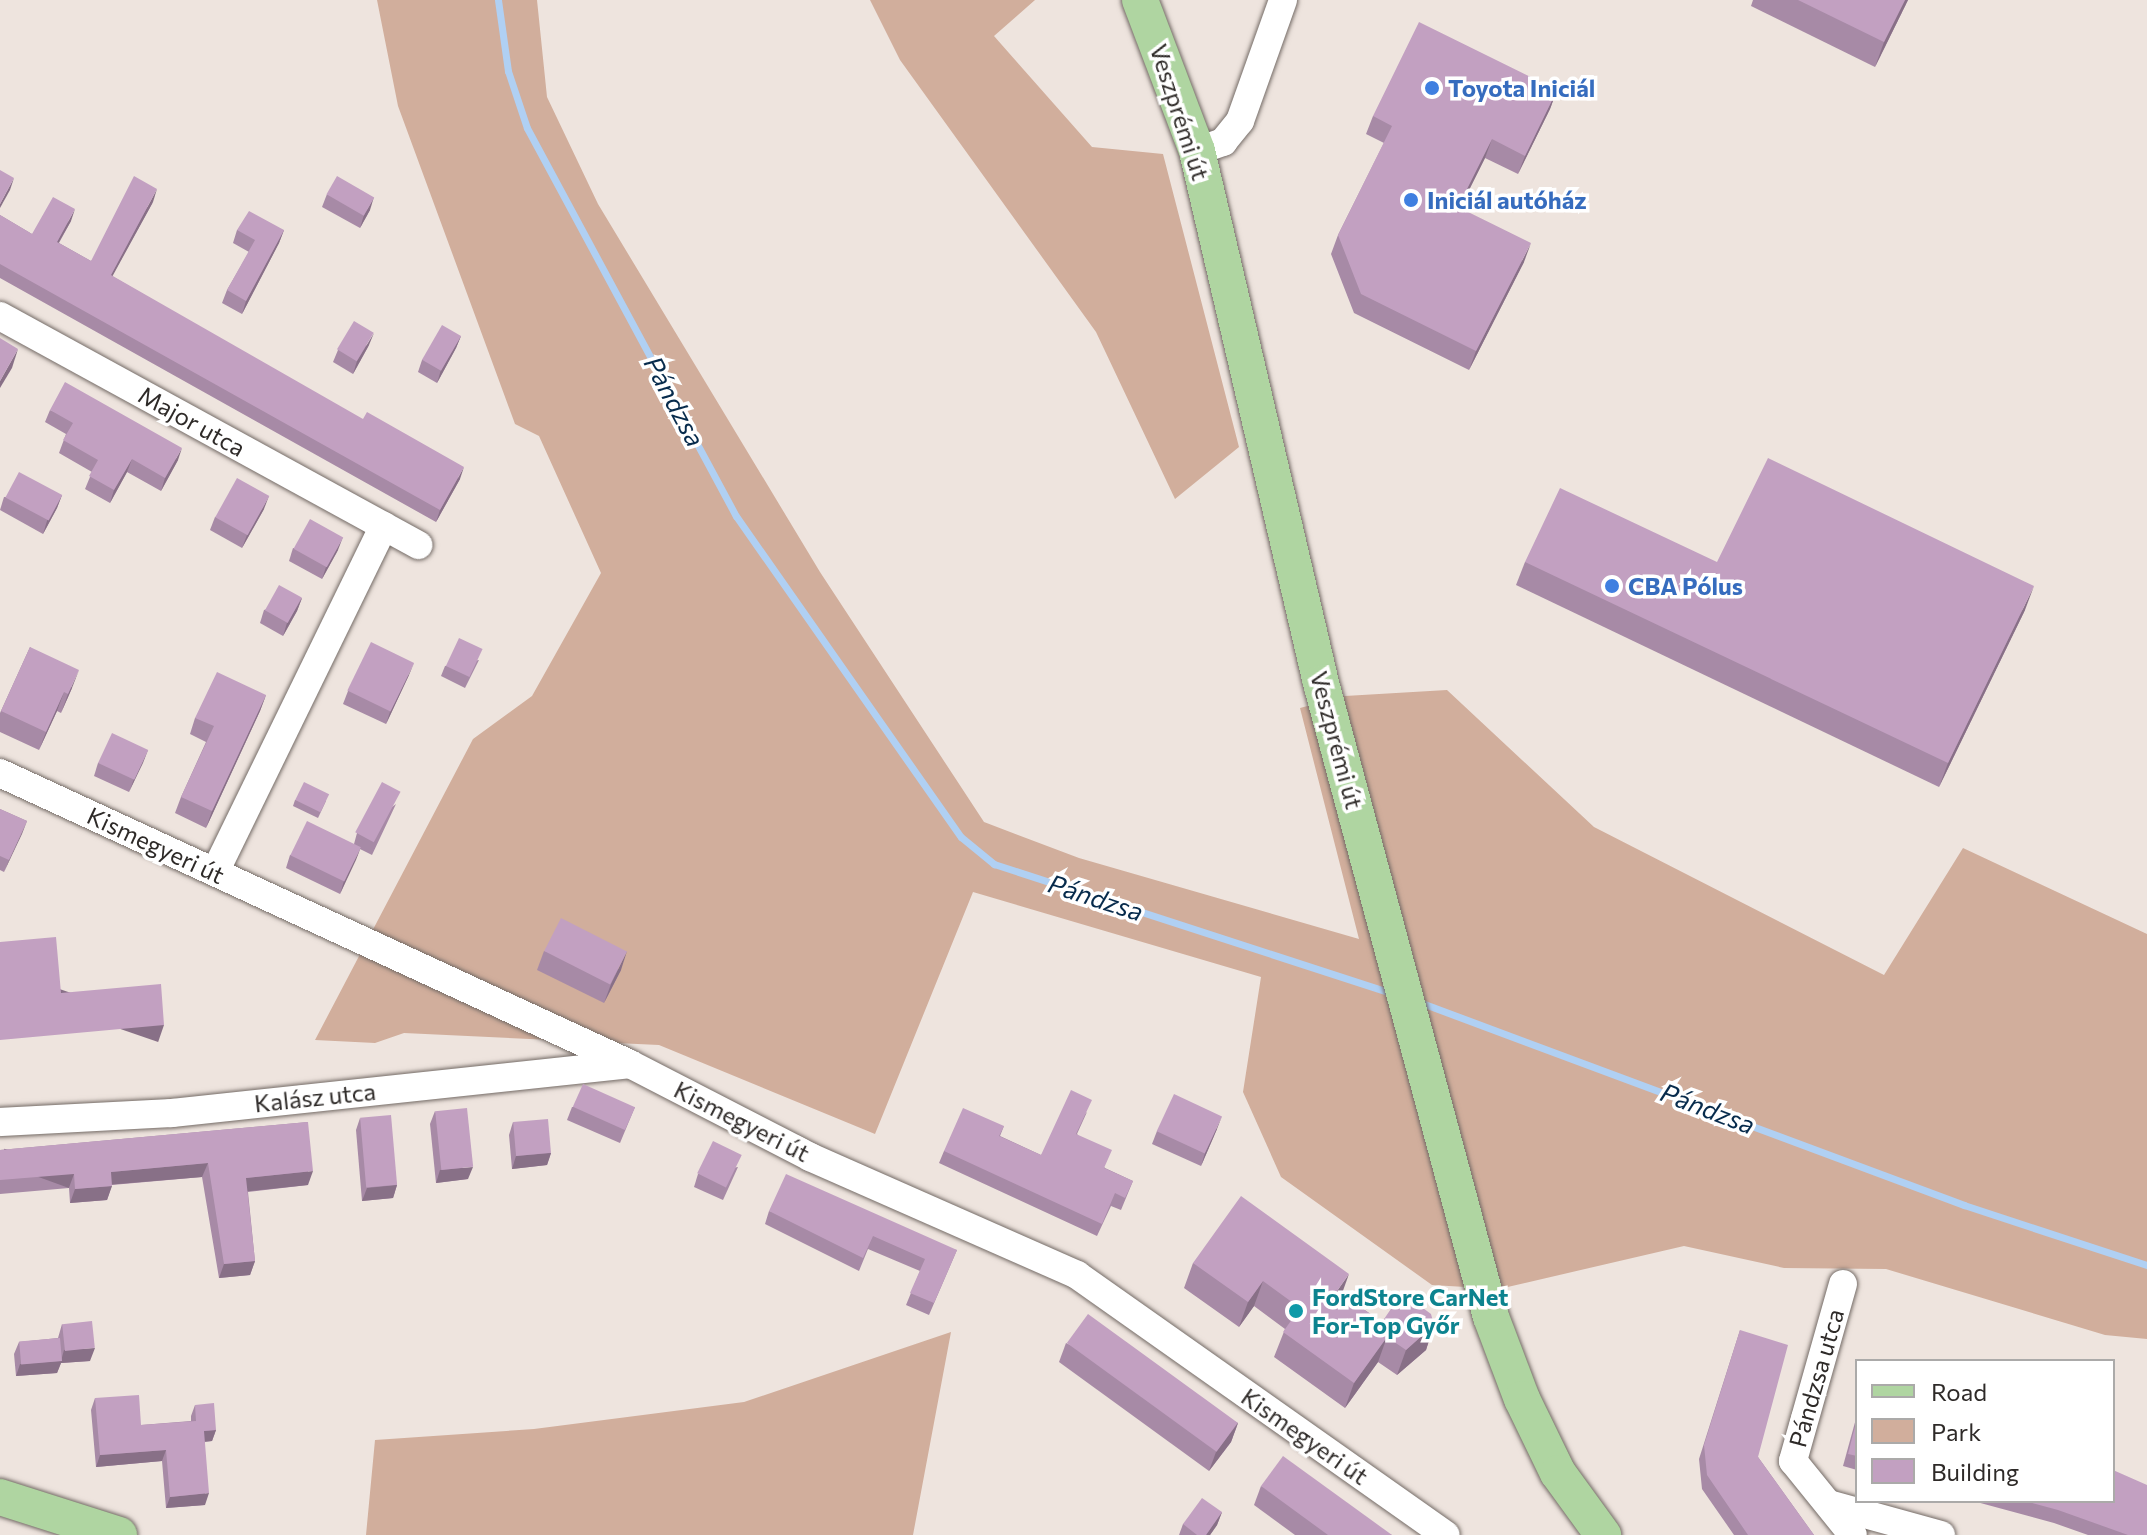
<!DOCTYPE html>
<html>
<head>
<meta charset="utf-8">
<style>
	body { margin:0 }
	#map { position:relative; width:2147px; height:1535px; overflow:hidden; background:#eee4de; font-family:Commissioner,sans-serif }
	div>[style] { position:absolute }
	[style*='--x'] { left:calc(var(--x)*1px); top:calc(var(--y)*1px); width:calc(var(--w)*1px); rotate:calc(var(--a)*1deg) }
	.green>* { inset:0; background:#d1ae9c }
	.stream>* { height:7px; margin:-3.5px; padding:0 3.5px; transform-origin:3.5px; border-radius:3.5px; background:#b0d0f3 }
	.roads { filter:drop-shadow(0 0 2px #746b66) drop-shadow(0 0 2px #746b66) }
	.minor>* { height:28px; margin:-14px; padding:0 14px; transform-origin:14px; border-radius:14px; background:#fff }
	.major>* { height:36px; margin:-18px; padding:0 18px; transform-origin:18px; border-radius:18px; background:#afd5a1 }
	.wall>* { inset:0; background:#a78aa6 }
	.shaded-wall>* { inset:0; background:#887087; transform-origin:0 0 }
	.building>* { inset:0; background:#c2a0c1; transform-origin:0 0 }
	.dots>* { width:22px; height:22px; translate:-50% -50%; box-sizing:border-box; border:4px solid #fff; border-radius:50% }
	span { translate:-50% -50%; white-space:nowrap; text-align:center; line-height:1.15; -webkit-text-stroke:7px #fff; paint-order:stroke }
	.shop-label { font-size:24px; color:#366cbe; font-weight:700 }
	.left { translate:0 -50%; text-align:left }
	.street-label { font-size:24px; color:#2e2a28 }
	.culture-label { font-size:24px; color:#0d838f; font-weight:700 }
	.water-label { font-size:26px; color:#072b4c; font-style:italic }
	.legend { position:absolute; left:1855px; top:1359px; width:260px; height:144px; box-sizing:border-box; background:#fff; border:2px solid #abaaa9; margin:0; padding:10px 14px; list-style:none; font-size:24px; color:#2e2a28 }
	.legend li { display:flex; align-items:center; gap:16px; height:40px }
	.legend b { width:40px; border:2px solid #abaaa9 }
</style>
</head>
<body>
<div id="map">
	<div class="green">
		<i style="clip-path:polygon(377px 0,537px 0,547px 97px,598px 204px,820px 572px,984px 822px,1079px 858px,1359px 939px,1300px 708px,1345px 696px,1447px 690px,1594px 827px,1884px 975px,1963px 848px,2147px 934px,2147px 1339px,2105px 1335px,1886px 1269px,1784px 1268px,1684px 1246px,1499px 1289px,1432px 1285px,1281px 1177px,1243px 1092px,1261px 977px,973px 892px,875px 1134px,659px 1045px,404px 1033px,375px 1043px,315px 1040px,473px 739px,532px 696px,601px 573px,539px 436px,515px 424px,398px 106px)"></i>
		<i style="clip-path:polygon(870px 0,1035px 0,994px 36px,1092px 147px,1163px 154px,1239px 447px,1175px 499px,1096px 332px,900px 60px)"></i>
		<i style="clip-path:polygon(951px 1332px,913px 1535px,366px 1535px,375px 1440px,534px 1429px,744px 1402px)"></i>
	</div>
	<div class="stream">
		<i style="--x:498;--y:0;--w:72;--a:82"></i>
		<i style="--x:508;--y:71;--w:60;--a:71.6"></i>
		<i style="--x:527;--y:128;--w:441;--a:61.7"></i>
		<i style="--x:736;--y:516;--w:392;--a:55"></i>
		<i style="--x:961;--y:837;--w:43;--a:39.3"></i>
		<i style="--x:994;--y:864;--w:418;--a:18"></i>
		<i style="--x:1419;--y:1002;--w:582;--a:20.43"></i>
		<i style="--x:1964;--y:1205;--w:193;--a:18.2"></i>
	</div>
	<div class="roads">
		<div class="minor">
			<i style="--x:1197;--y:151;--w:28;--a:-19"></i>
			<i style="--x:1223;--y:142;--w:27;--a:-51"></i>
			<i style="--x:1240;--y:121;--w:128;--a:-70.4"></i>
			<i style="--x:0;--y:316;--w:477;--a:28.7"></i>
			<i style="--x:0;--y:773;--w:694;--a:24.79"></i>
			<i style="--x:630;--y:1064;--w:203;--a:27.3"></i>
			<i style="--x:810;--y:1157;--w:292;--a:23.8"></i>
			<i style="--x:1077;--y:1275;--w:451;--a:35.2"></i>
			<i style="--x:215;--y:872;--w:385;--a:-64"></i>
			<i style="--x:0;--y:1122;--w:172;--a:-3"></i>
			<i style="--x:172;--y:1113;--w:459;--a:-6.1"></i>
			<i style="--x:1843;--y:1284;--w:184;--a:105.8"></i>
			<i style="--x:1793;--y:1461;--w:95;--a:51"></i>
			<i style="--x:1832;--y:1505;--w:113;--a:15.4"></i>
		</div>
		<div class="major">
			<i style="--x:1140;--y:0;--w:161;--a:69.3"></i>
			<i style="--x:1197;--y:151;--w:546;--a:76.88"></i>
			<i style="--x:1321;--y:683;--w:656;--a:74.99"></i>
			<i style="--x:1491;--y:1317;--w:88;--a:69.3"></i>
			<i style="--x:1522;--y:1399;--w:82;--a:64.1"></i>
			<i style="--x:1558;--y:1473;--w:77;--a:54"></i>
			<i style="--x:0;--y:1497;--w:125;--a:17.7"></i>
		</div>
	</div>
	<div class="wall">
		<i style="clip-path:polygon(1753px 0,1908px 0,1875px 67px,1751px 6px)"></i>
		<i style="clip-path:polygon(1557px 90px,1550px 109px,1518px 174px,1485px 158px,1460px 208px,1524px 262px,1469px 370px,1354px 313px,1331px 254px,1338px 235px,1384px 143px,1366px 134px,1373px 116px)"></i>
		<i style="clip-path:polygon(327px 194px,370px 210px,360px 228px,322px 207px)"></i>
		<i style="clip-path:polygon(153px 202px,112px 276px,460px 479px,436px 522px,0 278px,0 215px,32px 234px,71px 221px,59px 243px,91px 261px)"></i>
		<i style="clip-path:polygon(237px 230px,284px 230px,279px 243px,242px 314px,222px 303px,227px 290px,249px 252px,233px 243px)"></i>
		<i style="clip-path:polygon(461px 336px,456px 348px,437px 383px,418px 372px,422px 360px)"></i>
		<i style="clip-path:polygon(369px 345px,353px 374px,333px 362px,338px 350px)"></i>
		<i style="clip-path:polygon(50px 410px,178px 460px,161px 491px,127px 472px,110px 503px,85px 489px,92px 472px,59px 453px,66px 434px,45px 422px)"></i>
		<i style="clip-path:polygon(62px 495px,57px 508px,43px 534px,0 510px,4px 497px)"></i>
		<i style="clip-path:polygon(264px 509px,242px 548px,210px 530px,215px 517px)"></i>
		<i style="clip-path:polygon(293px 548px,338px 550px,322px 579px,289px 561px)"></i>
		<i style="clip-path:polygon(1525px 562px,1717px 562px,2025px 610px,1939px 787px,1516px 585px)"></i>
		<i style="clip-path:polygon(302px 598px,297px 611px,283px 636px,260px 623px,264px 610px)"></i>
		<i style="clip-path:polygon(30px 647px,72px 688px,61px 713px,57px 711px,39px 750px,0 732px,0 713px)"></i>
		<i style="clip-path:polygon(479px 660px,465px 688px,441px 676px,445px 666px)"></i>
		<i style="clip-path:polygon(409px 675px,386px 724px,343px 704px,348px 691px)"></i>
		<i style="clip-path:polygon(266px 695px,260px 711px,206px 828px,175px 813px,181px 797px,206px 742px,190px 734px,195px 718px)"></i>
		<i style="clip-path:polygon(148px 750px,129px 792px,94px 776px,98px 763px)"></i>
		<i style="clip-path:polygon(295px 800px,326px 801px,318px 818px,293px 806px)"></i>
		<i style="clip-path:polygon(396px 804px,372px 855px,360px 849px,340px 894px,286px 868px,290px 855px,354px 844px,357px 833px)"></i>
		<i style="clip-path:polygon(0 809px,27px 821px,4px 872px,0 870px)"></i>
		<i style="clip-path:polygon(544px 951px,621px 970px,604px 1003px,537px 970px)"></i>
		<i style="clip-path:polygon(572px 1107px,635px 1107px,620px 1143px,567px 1120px)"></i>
		<i style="clip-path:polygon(435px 1111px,468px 1179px,436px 1183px,430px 1124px)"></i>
		<i style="clip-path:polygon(1087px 1112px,1077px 1134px,1105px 1168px,1133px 1181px,1121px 1210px,1111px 1206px,1097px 1236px,939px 1163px,944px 1151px,1004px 1126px,1000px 1136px,1041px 1155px)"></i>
		<i style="clip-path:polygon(360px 1118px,397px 1185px,393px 1198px,362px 1201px,356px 1130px)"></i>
		<i style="clip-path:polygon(308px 1122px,308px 1185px,248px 1192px,255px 1261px,250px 1275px,219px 1278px,202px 1177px,112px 1185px,107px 1200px,70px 1203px,69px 1188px,0 1194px,0 1150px)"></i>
		<i style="clip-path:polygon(513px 1122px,551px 1153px,547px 1165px,512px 1169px,509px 1135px)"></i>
		<i style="clip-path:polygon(1217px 1129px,1201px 1166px,1152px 1144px,1157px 1131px)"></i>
		<i style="clip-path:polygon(738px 1167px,723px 1200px,694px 1187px,698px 1174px)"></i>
		<i style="clip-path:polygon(769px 1211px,957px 1250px,929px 1315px,906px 1305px,920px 1271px,868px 1249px,859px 1271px,765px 1224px)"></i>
		<i style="clip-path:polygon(1193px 1263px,1342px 1294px,1382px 1322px,1434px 1325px,1426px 1350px,1397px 1375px,1378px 1362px,1345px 1408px,1274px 1357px,1285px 1329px,1254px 1306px,1239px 1327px,1184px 1288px)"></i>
		<i style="clip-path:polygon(62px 1324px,90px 1361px,61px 1363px,57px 1373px,16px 1376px,14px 1354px,19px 1342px,58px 1338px)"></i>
		<i style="clip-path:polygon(1740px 1330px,1758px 1457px,1814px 1535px,1734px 1535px,1702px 1489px,1699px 1459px)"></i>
		<i style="clip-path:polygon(1066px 1343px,1238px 1423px,1231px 1442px,1209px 1471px,1059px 1362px)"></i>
		<i style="clip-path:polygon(95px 1398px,141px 1425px,191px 1421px,191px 1416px,195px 1405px,216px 1430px,212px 1441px,205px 1442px,205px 1505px,166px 1508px,162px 1461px,96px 1467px,91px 1410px)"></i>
		<i style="clip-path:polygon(1857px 1415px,1857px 1470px,1843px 1466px)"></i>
		<i style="clip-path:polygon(1261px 1486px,1392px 1535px,1295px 1535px,1254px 1505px)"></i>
		<i style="clip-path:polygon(1973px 1501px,2113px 1501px,2147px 1535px,2088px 1535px,2054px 1523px)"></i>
		<i style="clip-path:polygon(1222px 1512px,1217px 1525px,1210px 1535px,1179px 1535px,1183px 1524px)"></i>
	</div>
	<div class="shaded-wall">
		<i style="clip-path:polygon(1905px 0,1908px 0,1875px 67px,1884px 42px)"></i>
		<i style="clip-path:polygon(1557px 90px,1550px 109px,1518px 174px,1525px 156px)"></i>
		<i style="clip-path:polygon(1492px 139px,1485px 158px,1451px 226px,1458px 207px)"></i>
		<i style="clip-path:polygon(14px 178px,10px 190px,0 208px,0 204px)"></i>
		<i style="clip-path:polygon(157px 189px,153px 202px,106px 288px,111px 275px)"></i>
		<i style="clip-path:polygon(374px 197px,370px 210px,360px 228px,364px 215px)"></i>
		<i style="clip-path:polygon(75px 209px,71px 221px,52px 254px,57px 242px)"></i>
		<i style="clip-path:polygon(284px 230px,279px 243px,242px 314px,246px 301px)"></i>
		<i style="clip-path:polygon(1531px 243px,1524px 262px,1469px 370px,1476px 351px)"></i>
		<i style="clip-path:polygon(374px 333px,369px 345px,353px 374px,357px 361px)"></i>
		<i style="clip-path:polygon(461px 336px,456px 348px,437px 383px,441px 370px)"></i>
		<i style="clip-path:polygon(18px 349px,12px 368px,0 388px,0 381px)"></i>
		<i style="clip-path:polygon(182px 448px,178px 460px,161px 491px,165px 478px)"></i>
		<i style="clip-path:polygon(132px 459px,127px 472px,110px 503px,114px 490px)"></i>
		<i style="clip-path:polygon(464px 467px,460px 479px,436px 522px,440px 510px)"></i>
		<i style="clip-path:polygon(62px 495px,57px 508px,43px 534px,47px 521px)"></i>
		<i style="clip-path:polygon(269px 496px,264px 509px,242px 548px,247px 535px)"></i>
		<i style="clip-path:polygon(343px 537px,338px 550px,322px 579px,326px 567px)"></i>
		<i style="clip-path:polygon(2034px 586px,2025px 610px,1939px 787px,1948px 763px)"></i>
		<i style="clip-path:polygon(302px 598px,297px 611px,283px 636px,287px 623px)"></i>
		<i style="clip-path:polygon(414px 663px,409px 675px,386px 724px,390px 712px)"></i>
		<i style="clip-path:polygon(79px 670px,72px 688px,61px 713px,68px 694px)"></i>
		<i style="clip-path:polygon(64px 692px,57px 711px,39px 750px,46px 732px)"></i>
		<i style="clip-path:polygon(266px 695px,260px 711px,206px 828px,212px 811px)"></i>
		<i style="clip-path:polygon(148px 750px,143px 763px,129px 792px,134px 779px)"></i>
		<i style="clip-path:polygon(27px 821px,22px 834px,4px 872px,9px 860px)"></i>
		<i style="clip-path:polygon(361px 847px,356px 860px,340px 894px,344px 881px)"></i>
		<i style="clip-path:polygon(627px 951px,621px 970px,604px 1003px,611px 984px)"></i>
		<i style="left:164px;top:1025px;width:18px;height:165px;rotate:109deg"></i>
		<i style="clip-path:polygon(1222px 1116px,1217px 1129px,1201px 1166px,1205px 1153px)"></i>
		<i style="clip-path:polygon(551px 1153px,547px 1165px,512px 1169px,516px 1156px)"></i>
		<i style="clip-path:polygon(208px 1163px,202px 1177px,106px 1185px,111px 1172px)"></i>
		<i style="clip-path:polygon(473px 1167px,468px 1179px,436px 1183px,440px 1170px)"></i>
		<i style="clip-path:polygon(313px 1171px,308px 1185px,241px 1192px,246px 1178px)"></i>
		<i style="left:74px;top:1174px;width:15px;height:74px;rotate:110deg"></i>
		<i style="clip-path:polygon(397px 1185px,393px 1198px,362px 1201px,367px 1188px)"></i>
		<i style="clip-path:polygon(112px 1186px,107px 1200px,70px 1203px,75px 1189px)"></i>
		<i style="clip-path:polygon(255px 1261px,250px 1275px,219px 1278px,224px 1264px)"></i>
		<i style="clip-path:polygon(1349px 1274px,1340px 1299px,1337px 1291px)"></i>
		<i style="clip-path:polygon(1263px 1281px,1254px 1306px,1239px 1327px,1248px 1302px)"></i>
		<i style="clip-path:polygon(1434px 1325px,1426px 1350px,1397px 1375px,1406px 1350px)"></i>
		<i style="clip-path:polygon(1387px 1337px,1378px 1362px,1345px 1408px,1354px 1383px)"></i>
		<i style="clip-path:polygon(95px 1348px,90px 1361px,61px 1363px,57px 1373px,16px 1376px,20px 1364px,61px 1361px,64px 1350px)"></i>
		<i style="clip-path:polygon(1238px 1423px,1231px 1442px,1209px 1471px,1216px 1452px)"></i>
		<i style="clip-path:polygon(216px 1430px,212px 1441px,200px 1442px,204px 1431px)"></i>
		<i style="clip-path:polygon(166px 1450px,162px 1461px,96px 1467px,100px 1455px)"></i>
		<i style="clip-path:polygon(209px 1493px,205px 1505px,166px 1508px,170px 1497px)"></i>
		<i style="clip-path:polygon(1222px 1512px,1217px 1525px,1210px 1535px,1206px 1535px)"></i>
	</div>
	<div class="building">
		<i style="clip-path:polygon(1798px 0,1905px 0,1884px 42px)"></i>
		<i style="clip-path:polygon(1419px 22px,1557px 90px,1525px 156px,1492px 139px,1458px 207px,1531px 243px,1476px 351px,1361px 294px,1338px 235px,1392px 126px,1373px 116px)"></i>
		<i style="clip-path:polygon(0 170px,14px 178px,0 204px)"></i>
		<i style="clip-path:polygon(134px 176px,157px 189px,111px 275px,363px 419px,367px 412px,464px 467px,440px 510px,0 264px,0 215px,32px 234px,53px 197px,75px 209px,57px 242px,91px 261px)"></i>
		<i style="left:337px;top:176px;width:43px;height:21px;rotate:30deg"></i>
		<i style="clip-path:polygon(249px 211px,284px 230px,246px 301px,227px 290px,255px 240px,237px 230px)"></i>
		<i style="left:354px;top:321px;width:23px;height:33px;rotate:31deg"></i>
		<i style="left:442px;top:325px;width:22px;height:40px;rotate:30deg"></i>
		<i style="clip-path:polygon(0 338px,18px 349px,0 381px)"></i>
		<i style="clip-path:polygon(65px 382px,182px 448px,165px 478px,132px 459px,114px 490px,89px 476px,98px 460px,63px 440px,73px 423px,50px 410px)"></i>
		<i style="clip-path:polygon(1768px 458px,2034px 586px,1948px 763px,1525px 562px,1560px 488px,1717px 562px)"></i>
		<i style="left:19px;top:472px;width:49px;height:29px;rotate:28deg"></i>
		<i style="left:237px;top:478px;width:37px;height:45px;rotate:29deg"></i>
		<i style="left:310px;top:519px;width:38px;height:34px;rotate:29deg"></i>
		<i style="left:279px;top:585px;width:26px;height:29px;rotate:29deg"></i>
		<i style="left:459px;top:638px;width:26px;height:31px;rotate:25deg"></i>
		<i style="left:371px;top:642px;width:48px;height:54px;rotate:26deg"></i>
		<i style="clip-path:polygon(30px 647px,79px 670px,68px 694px,64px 692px,46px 732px,1px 711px)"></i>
		<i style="clip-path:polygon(217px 672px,266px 695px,212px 811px,181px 797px,214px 726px,195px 718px)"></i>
		<i style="left:112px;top:733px;width:40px;height:33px;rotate:25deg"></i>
		<i style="left:304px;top:782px;width:28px;height:20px;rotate:26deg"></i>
		<i style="left:382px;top:782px;width:21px;height:57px;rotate:28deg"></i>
		<i style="clip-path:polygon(0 809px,27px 821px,9px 860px,0 856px)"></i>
		<i style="left:307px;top:821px;width:60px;height:38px;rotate:26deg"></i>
		<i style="left:561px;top:918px;width:74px;height:37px;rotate:27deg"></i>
		<i style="clip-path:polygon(56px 937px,61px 993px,161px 984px,164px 1025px,0 1040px,0 942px)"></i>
		<i style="left:583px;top:1084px;width:57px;height:25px;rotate:24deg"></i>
		<i style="clip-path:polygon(1071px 1090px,1092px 1100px,1076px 1134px,1112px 1150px,1104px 1168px,1133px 1181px,1125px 1198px,1115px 1193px,1102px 1224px,944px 1151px,963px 1108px,1004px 1126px,999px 1136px,1041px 1155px)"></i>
		<i style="left:1174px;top:1094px;width:53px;height:41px;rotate:25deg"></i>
		<i style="left:467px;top:1108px;width:59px;height:32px;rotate:84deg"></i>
		<i style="left:391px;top:1115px;width:70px;height:31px;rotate:85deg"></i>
		<i style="left:548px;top:1119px;width:34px;height:35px;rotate:85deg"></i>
		<i style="clip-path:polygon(308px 1122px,313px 1171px,246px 1178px,255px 1261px,224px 1264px,208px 1163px,111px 1172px,112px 1186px,75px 1189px,74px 1174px,0 1180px,0 1150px)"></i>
		<i style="left:713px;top:1141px;width:32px;height:36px;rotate:26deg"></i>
		<i style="clip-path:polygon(786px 1174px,957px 1250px,934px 1303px,910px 1293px,925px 1259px,873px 1236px,863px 1258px,769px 1211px)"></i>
		<i style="clip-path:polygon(1241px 1196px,1349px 1274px,1337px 1291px,1382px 1322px,1397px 1300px,1411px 1299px,1431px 1314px,1434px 1325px,1406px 1350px,1387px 1337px,1354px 1383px,1283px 1332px,1300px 1308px,1263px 1281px,1248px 1302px,1193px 1263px)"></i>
		<i style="left:1088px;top:1314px;width:185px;height:36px;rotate:36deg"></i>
		<i style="left:92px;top:1321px;width:27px;height:30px;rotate:84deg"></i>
		<i style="clip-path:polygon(1740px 1330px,1788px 1345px,1758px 1457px,1814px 1535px,1748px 1535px,1707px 1475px,1704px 1445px)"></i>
		<i style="left:60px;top:1338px;width:23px;height:41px;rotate:85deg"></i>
		<i style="clip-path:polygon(139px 1395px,141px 1425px,196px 1421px,195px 1405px,214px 1403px,216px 1430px,204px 1431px,209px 1493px,170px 1497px,166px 1450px,100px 1455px,95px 1398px)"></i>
		<i style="clip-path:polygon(1857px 1419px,1857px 1456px,1848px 1454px)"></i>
		<i style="clip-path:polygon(1283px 1456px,1392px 1535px,1328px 1535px,1261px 1486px)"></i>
		<i style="clip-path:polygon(2113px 1470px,2147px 1485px,2147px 1535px,2128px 1535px,2058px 1510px,2025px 1501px,2113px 1501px)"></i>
		<i style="clip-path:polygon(1202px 1498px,1222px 1512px,1206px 1535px,1197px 1535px,1183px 1524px)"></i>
	</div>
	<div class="dots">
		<i style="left:1432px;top:88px;background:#3f7fe0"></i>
		<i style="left:1411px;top:200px;background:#3f7fe0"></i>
		<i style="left:1612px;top:586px;background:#3f7fe0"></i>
		<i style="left:1296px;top:1311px;background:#0f9aa8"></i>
	</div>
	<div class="shop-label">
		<span class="left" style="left:1448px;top:88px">Toyota Iniciál</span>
		<span class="left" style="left:1427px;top:200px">Iniciál autóház</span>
		<span class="left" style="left:1628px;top:586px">CBA Pólus</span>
	</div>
	<div class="street-label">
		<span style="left:1180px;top:112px;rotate:72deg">Veszprémi út</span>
		<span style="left:192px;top:421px;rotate:29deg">Major utca</span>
		<span style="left:1337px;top:740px;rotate:75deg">Veszprémi út</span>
		<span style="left:156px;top:845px;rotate:25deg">Kismegyeri út</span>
		<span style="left:315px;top:1097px;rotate:-6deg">Kalász utca</span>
		<span style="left:742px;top:1121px;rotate:27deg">Kismegyeri út</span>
		<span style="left:1816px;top:1378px;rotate:-74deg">Pándzsa utca</span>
		<span style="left:1305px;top:1436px;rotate:35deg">Kismegyeri út</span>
	</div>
	<div class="culture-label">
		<span class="left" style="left:1312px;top:1311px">FordStore CarNet<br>For-Top Győr</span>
	</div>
	<div class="water-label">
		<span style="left:675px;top:401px;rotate:62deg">Pándzsa</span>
		<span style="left:1096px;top:897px;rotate:18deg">Pándzsa</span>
		<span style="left:1708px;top:1108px;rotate:21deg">Pándzsa</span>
	</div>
	<ul class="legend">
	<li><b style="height:10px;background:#afd5a1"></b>Road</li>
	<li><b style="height:22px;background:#d1ae9c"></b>Park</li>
	<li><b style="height:22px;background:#c2a0c1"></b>Building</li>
	</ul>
</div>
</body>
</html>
